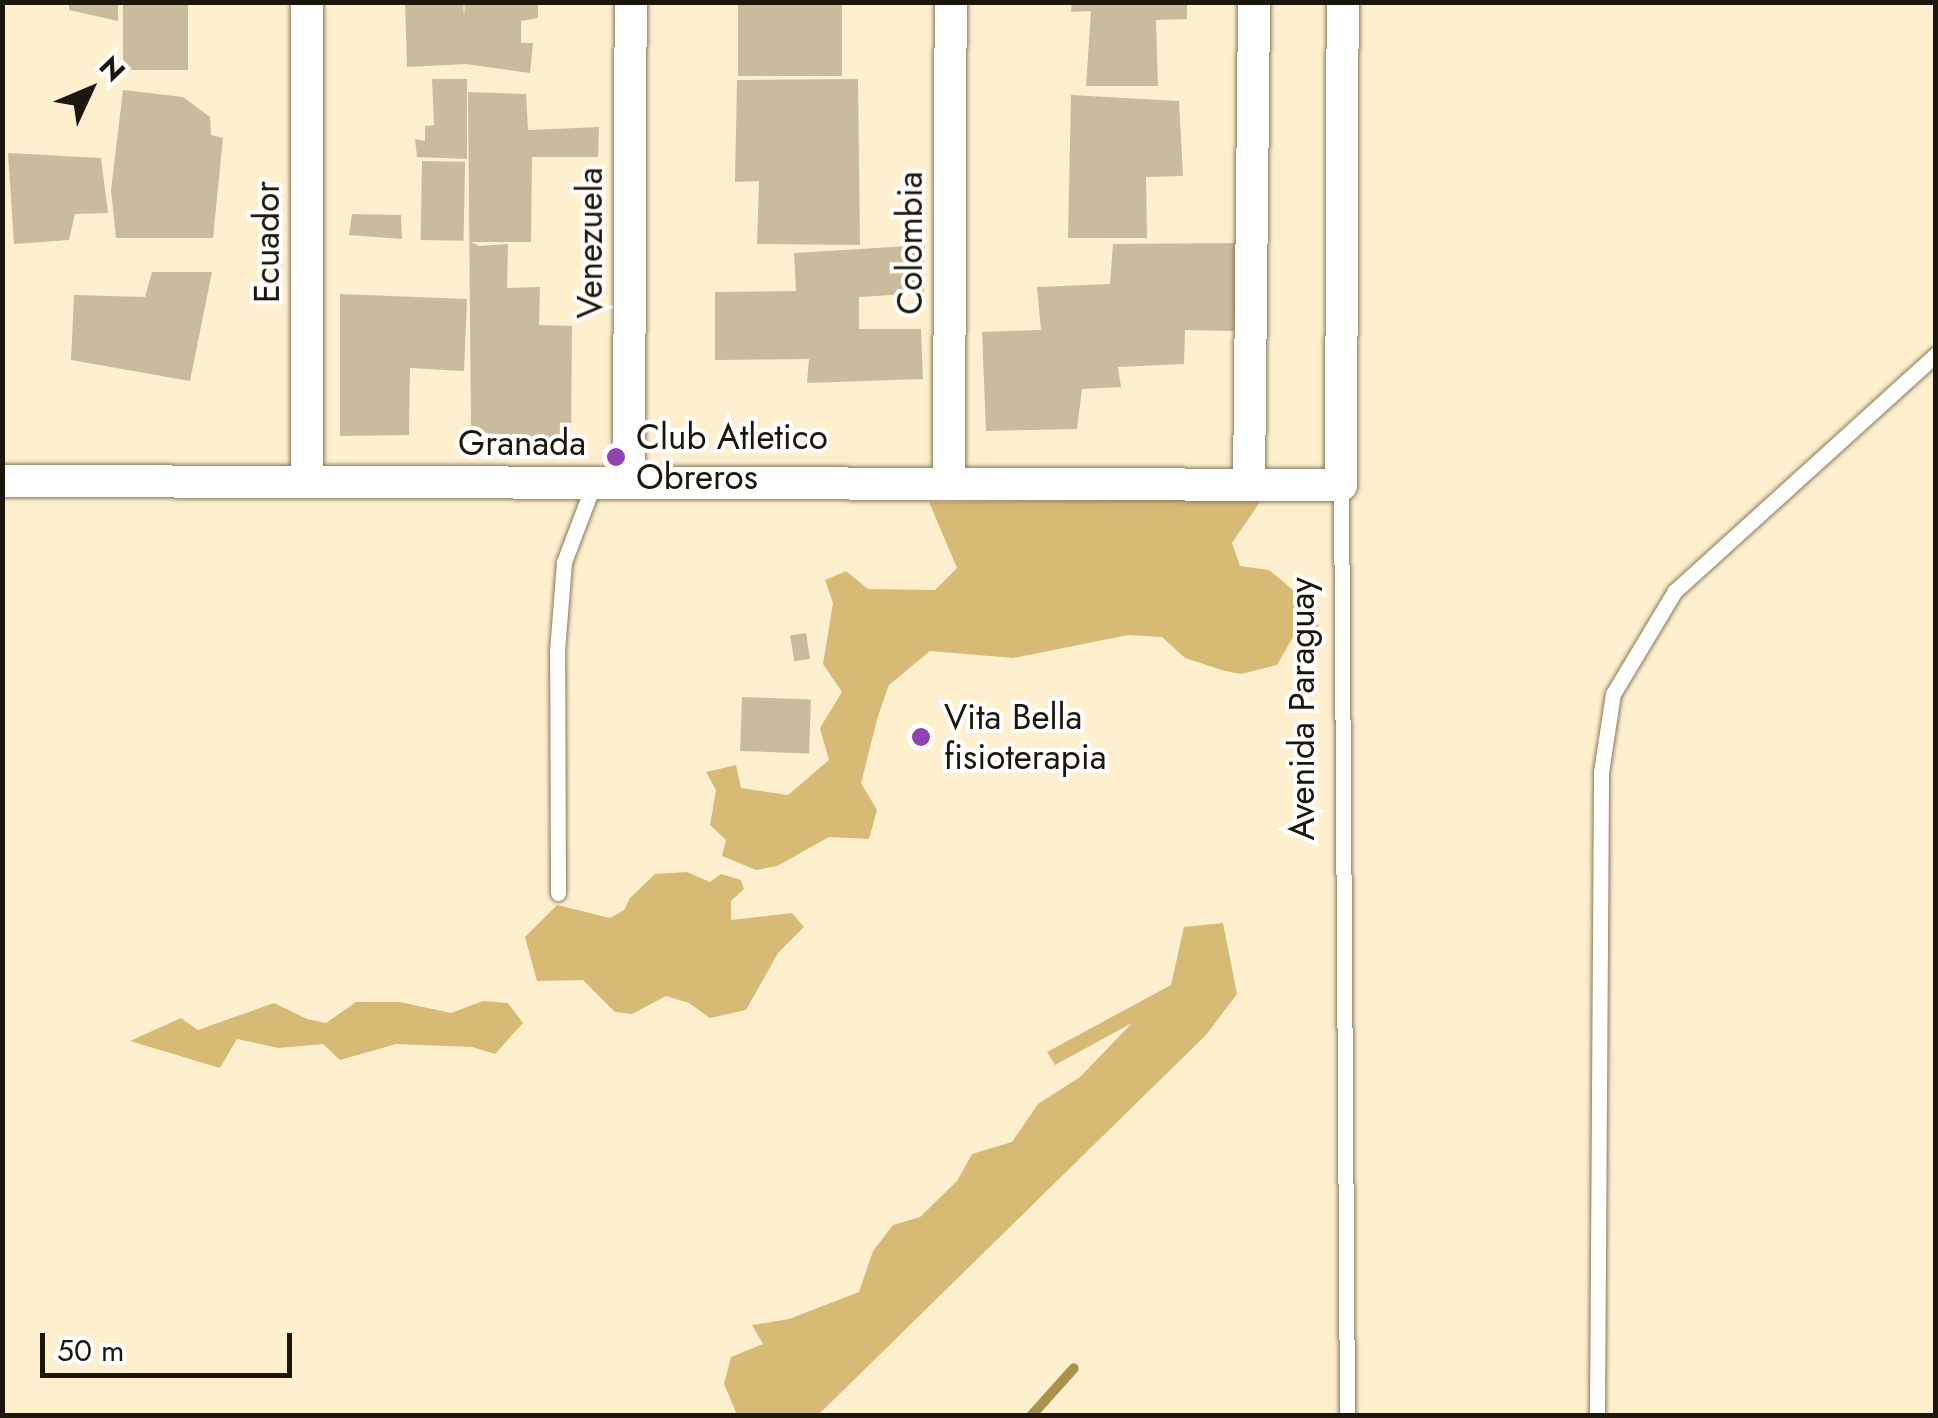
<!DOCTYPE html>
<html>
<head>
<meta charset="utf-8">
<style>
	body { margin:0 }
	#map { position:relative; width:1938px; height:1418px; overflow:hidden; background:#fef0cf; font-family:Jost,sans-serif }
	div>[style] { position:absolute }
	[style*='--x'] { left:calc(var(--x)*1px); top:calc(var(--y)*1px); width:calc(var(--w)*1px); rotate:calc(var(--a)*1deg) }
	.forest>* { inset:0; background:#d6ba75 }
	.stream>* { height:10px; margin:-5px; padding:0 5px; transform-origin:5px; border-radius:5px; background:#ac914b }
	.building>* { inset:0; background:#c9bb9c; transform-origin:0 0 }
	.roads { filter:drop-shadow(0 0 2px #86795b) drop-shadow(0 0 2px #86795b) }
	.service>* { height:15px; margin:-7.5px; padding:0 7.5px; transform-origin:7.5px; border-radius:7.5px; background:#fff }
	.minor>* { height:32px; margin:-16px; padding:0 16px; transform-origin:16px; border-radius:16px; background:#fff }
	.dots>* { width:28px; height:28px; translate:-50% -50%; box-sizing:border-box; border:5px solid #fff; border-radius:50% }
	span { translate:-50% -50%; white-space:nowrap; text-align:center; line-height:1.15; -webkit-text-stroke:8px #fff; paint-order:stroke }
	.street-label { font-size:35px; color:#1c170b }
	.poi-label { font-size:35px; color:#1c170b }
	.left { translate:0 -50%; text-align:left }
	.frame { position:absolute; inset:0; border:5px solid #1c170b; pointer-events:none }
	.north { position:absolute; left:40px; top:40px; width:100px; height:100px; -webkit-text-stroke:8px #fff; paint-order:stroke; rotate:46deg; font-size:28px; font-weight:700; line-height:40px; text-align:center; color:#1c170b }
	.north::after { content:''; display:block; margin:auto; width:35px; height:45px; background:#1c170b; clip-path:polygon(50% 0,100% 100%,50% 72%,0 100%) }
	.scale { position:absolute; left:40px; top:1333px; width:252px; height:45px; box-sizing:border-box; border:5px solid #1c170b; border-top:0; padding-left:12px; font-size:30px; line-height:35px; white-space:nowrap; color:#1c170b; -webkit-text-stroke:8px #fff; paint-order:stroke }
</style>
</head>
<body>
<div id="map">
	<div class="forest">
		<i style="clip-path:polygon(1262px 499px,1232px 543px,1240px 566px,1269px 570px,1305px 600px,1320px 630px,1300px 625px,1277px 665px,1241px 674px,1225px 671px,1185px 658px,1162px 637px,1128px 635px,1013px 658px,930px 651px,889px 685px,878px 716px,861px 783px,877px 810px,869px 839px,829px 837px,777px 866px,756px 870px,722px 856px,726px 840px,710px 825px,716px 790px,706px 772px,736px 765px,741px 788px,788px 795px,829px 760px,820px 728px,842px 692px,823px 664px,833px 603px,825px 580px,846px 571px,868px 589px,935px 590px,957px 568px,929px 502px)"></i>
		<i style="clip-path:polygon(687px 872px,710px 882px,721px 874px,741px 880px,744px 889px,731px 901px,731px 920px,792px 913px,804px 927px,778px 953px,746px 1010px,710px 1018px,689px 1003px,666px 996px,632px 1014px,615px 1012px,583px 980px,537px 981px,525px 937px,557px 905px,610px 918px,624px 910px,630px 898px,655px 874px)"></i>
		<i style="clip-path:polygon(1223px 923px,1237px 994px,1206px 1035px,818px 1415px,737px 1415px,724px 1384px,731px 1357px,763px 1344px,752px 1325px,789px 1319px,859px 1292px,873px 1251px,893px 1225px,920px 1217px,957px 1181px,972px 1154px,1012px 1142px,1038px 1104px,1080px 1077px,1132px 1023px,1055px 1065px,1047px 1052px,1171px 985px,1184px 927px)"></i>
		<i style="clip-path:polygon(483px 1001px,508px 1003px,523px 1023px,495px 1054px,472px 1047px,396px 1044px,340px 1060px,323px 1044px,279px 1048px,237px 1039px,220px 1068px,130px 1041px,181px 1018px,198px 1030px,274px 1003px,307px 1019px,326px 1023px,356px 1002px,400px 1002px,451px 1013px)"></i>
	</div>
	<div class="stream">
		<i style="--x:1031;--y:1416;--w:64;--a:-48.1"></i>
	</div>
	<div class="building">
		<i style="clip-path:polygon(69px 2px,118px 2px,118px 21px,69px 10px)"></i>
		<i style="left:123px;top:2px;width:65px;height:68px"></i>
		<i style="clip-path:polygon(405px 2px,463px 2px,464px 16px,465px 2px,538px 2px,538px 18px,521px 21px,521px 43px,533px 43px,530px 73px,466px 64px,407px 67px)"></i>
		<i style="left:738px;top:2px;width:104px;height:74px"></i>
		<i style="clip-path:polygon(1072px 2px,1187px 2px,1187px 19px,1156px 20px,1158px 86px,1086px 86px,1091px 11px,1071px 12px)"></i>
		<i style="clip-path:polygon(432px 79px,467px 79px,467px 159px,417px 157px,415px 139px,425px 141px,425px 126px,434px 125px)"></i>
		<i style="clip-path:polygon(858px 79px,860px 245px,757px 244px,759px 181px,735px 182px,737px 80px)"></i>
		<i style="clip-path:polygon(123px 90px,183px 97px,210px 117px,211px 135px,223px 138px,213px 238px,116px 238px,111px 190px)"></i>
		<i style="clip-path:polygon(468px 92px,526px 94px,528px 130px,599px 127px,598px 157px,532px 157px,531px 242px,471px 242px,479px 246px,508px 244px,507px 288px,540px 287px,539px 325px,572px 326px,571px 440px,471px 432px)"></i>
		<i style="clip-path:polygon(1071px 95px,1179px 101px,1183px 176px,1146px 177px,1147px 238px,1068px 238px)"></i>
		<i style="clip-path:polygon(8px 153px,101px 158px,108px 213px,75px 214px,69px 240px,14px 244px)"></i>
		<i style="left:422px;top:161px;width:43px;height:79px;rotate:1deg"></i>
		<i style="clip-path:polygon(352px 214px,401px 215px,402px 239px,349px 235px)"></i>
		<i style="clip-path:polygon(1237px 243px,1234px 331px,1185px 330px,1184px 364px,1118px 367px,1121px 387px,1082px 389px,1077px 429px,986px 431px,982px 332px,1041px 330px,1037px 287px,1110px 284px,1113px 244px)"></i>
		<i style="clip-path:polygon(925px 245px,924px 293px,859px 297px,859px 329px,921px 329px,923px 379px,807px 383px,809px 359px,715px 360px,715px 292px,796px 291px,794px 253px)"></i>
		<i style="clip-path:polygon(152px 272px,212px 272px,190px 381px,71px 360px,74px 295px,145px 297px)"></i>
		<i style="clip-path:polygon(340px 294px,467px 299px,464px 371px,410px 368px,409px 435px,340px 436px)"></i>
		<i style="left:806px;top:633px;width:26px;height:16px;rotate:81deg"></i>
		<i style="left:742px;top:697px;width:69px;height:54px;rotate:2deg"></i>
	</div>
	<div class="roads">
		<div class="service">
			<i style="--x:1341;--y:485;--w:931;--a:89.63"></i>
			<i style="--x:558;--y:893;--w:242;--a:-90.2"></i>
			<i style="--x:557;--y:651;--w:89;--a:-85.5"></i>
			<i style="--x:564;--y:562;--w:85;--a:-69.2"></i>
			<i style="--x:1597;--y:1416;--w:644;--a:-89.64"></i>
			<i style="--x:1601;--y:772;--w:79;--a:-81.3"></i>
			<i style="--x:1613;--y:694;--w:120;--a:-59"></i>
			<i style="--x:1675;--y:591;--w:353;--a:-42.2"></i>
		</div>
		<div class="minor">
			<i style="--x:2;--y:481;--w:1339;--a:0.17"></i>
			<i style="--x:1341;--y:485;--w:483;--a:-89.8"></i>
			<i style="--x:307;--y:482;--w:480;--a:-90"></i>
			<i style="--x:629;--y:483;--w:481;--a:-89.8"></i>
			<i style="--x:949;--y:484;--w:482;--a:-89.8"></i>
			<i style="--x:1249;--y:484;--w:482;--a:-89.4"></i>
		</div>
	</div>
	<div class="dots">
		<i style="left:616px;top:457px;background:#8d43b6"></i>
		<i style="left:921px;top:737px;background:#8d43b6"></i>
	</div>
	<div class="street-label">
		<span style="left:267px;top:242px;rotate:-90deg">Ecuador</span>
		<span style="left:590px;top:243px;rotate:-90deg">Venezuela</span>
		<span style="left:910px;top:243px;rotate:-90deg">Colombia</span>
		<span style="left:522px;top:443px">Granada</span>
		<span style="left:1302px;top:709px;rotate:-90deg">Avenida Paraguay</span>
	</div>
	<div class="poi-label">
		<span class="left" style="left:636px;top:457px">Club Atletico<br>Obreros</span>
		<span class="left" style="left:944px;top:737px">Vita Bella<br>fisioterapia</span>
	</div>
	<div class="frame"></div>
	<div class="north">N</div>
	<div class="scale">50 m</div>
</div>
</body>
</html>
